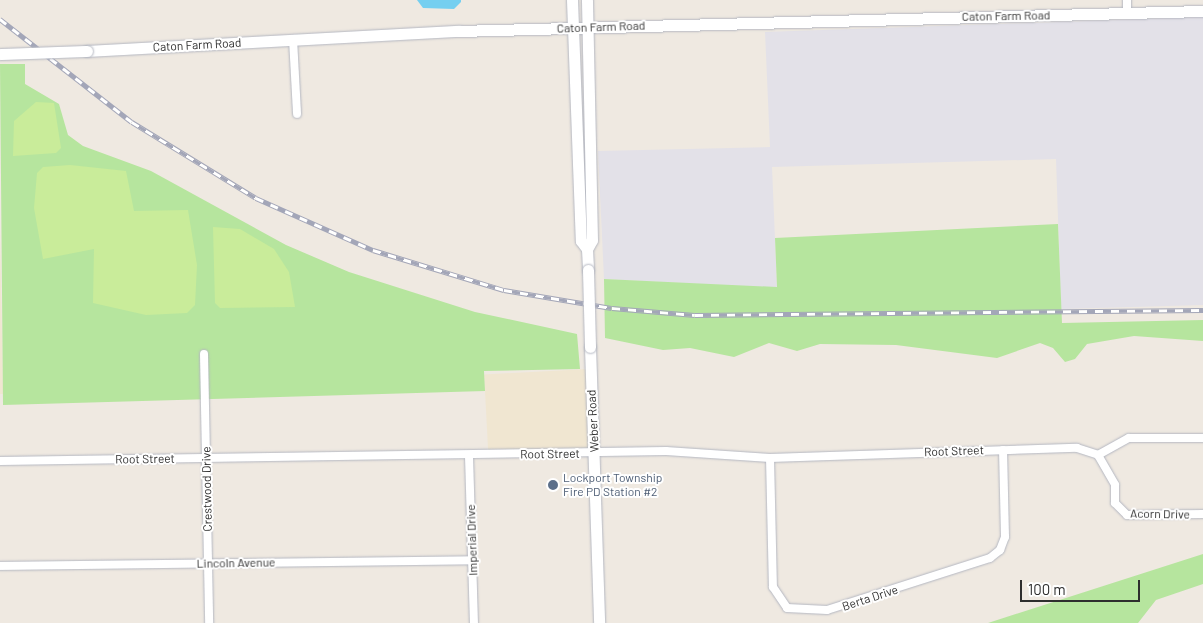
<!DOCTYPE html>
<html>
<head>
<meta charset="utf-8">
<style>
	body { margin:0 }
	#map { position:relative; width:1203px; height:623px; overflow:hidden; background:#efe9e1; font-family:Barlow,sans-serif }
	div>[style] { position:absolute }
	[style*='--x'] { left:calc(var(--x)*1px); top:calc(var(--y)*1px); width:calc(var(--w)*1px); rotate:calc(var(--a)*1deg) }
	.industrial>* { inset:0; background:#e3e1e8 }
	.education>* { inset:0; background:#f0e6d1; transform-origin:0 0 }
	.green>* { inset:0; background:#b6e59e }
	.pitch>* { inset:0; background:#c9ec9a }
	.water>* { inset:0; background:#75cff0 }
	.roads { filter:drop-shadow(0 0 1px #b4b7c1) drop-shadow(0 0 1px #b4b7c1) }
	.street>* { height:8px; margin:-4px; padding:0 4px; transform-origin:4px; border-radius:4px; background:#fff }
	.secondary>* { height:11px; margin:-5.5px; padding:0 5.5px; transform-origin:5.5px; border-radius:5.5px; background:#fff }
	.rail>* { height:4.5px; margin-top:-2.25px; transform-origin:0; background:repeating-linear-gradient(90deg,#fff 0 8px,#a3a6b8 0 16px); box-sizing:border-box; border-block:1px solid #a3a6b8 }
	.bridges { filter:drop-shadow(0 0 1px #b4b7c1) drop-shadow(0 0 1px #b4b7c1) }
	.secondary-bridge>* { height:11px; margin:-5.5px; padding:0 5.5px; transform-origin:5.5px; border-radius:5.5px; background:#fff }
	.dots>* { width:14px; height:14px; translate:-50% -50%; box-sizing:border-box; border:2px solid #fff; border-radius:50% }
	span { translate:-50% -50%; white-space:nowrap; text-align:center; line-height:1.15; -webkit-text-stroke:4px #fff; paint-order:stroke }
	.street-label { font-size:12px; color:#2e2e2e }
	.service-label { font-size:12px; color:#4e5e75 }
	.left { translate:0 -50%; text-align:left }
	.scale { position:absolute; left:1020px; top:580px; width:120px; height:22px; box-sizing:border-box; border:2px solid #2e2e2e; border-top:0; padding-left:6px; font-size:15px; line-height:18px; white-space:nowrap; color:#2e2e2e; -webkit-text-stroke:4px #fff; paint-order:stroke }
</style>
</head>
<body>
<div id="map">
	<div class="industrial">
		<i style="clip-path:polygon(1203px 17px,1203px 305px,1061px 309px,1056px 159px,772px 167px,777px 288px,604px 279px,598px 151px,770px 147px,765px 32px)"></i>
	</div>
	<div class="education">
		<i style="clip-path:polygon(0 229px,3px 394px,0 394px)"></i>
		<i style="left:588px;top:369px;width:82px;height:104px;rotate:87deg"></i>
	</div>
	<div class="green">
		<i style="clip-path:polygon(0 64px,25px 64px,25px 84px,59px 104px,68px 135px,83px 146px,151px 171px,286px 245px,349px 272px,475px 312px,577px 334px,580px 369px,484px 371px,485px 391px,3px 405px)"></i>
		<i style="clip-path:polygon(1058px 224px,1062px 323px,1203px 320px,1203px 341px,1134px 336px,1087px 344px,1075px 359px,1065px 362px,1053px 348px,1040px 343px,997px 358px,896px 345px,820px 344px,797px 351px,769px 343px,734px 357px,690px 348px,663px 350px,605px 338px,604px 279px,777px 287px,775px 238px)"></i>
		<i style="clip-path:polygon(1203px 554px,1203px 584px,1156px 600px,1138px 623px,988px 623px)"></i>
	</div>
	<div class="pitch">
		<i style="clip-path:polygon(36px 102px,54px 103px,61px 148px,56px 153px,13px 156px,14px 121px)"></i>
		<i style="clip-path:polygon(70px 165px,126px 171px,134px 211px,188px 210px,197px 265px,195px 305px,187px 313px,146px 315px,93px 303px,94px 249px,43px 259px,34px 208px,37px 173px,43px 167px)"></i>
		<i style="clip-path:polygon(213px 227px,240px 229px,274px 249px,289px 272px,295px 307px,220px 308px,215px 303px)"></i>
	</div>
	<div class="water">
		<i style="clip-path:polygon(417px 0,461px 0,461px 2px,454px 9px,423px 8px)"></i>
	</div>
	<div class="roads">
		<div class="street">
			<i style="--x:1127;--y:0;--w:13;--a:90"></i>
			<i style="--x:293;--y:39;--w:75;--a:86.9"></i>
			<i style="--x:204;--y:354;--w:269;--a:88.9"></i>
			<i style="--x:1098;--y:455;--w:34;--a:60"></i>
			<i style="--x:1115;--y:485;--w:18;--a:90"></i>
			<i style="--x:1115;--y:503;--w:17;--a:45"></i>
			<i style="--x:1127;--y:515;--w:76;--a:-0.8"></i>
			<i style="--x:1098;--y:455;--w:35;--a:-29"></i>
			<i style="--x:1129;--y:438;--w:74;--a:0"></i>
			<i style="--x:469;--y:456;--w:167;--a:88.3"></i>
			<i style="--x:770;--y:458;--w:129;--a:88.7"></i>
			<i style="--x:773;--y:587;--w:25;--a:56"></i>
			<i style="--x:787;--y:608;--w:40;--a:2.9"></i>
			<i style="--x:827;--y:610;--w:171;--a:-17.7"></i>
			<i style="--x:990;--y:558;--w:13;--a:-39"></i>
			<i style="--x:1000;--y:550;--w:14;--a:-69"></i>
			<i style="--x:1005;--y:537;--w:87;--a:-91.3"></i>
			<i style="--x:0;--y:461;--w:666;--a:-0.86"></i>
			<i style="--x:666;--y:451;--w:104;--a:3.9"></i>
			<i style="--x:770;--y:458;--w:307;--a:-1.9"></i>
			<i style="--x:1077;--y:448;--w:22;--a:18"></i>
			<i style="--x:0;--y:566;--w:473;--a:-0.7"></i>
		</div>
		<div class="secondary">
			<i style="--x:572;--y:0;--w:241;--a:87.9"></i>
			<i style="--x:581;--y:241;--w:10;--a:53"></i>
			<i style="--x:587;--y:249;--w:21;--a:87"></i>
			<i style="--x:87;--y:51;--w:372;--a:-3.1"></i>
			<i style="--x:458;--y:31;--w:745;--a:-1.54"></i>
			<i style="--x:587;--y:249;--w:10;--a:-61"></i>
			<i style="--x:592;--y:240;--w:240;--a:-91.2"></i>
			<i style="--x:590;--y:347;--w:276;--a:88.1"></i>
		</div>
	</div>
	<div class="rail">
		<i style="--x:0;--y:19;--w:167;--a:38"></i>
		<i style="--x:132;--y:122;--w:145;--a:31.5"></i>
		<i style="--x:256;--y:198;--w:128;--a:24"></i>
		<i style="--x:373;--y:250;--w:137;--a:17"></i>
		<i style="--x:504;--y:290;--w:109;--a:9.5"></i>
		<i style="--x:612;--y:308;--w:83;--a:4.8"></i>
		<i style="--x:695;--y:315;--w:508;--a:-0.56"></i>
	</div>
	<div class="bridges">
		<div class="secondary-bridge">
			<i style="--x:0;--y:54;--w:87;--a:-2"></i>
			<i style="--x:588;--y:270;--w:77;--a:88.5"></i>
		</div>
	</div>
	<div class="dots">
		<i style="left:553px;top:485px;background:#5c6f8a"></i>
	</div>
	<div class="street-label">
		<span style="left:1006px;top:16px;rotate:-1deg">Caton Farm Road</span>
		<span style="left:601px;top:27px;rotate:-2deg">Caton Farm Road</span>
		<span style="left:197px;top:45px;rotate:-3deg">Caton Farm Road</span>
		<span style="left:593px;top:421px;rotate:-93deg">Weber Road</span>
		<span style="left:954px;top:451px;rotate:-2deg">Root Street</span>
		<span style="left:550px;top:454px;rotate:-1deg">Root Street</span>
		<span style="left:145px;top:459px;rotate:-1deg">Root Street</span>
		<span style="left:207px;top:489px;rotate:-91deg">Crestwood Drive</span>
		<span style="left:1160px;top:514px;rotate:1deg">Acorn Drive</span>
		<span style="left:472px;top:540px;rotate:-92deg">Imperial Drive</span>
		<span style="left:236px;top:563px;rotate:-1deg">Lincoln Avenue</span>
		<span style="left:870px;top:598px;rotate:-18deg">Berta Drive</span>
	</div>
	<div class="service-label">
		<span class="left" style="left:563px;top:485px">Lockport Township<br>Fire PD Station #2</span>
	</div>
	<div class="scale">100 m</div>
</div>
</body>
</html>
